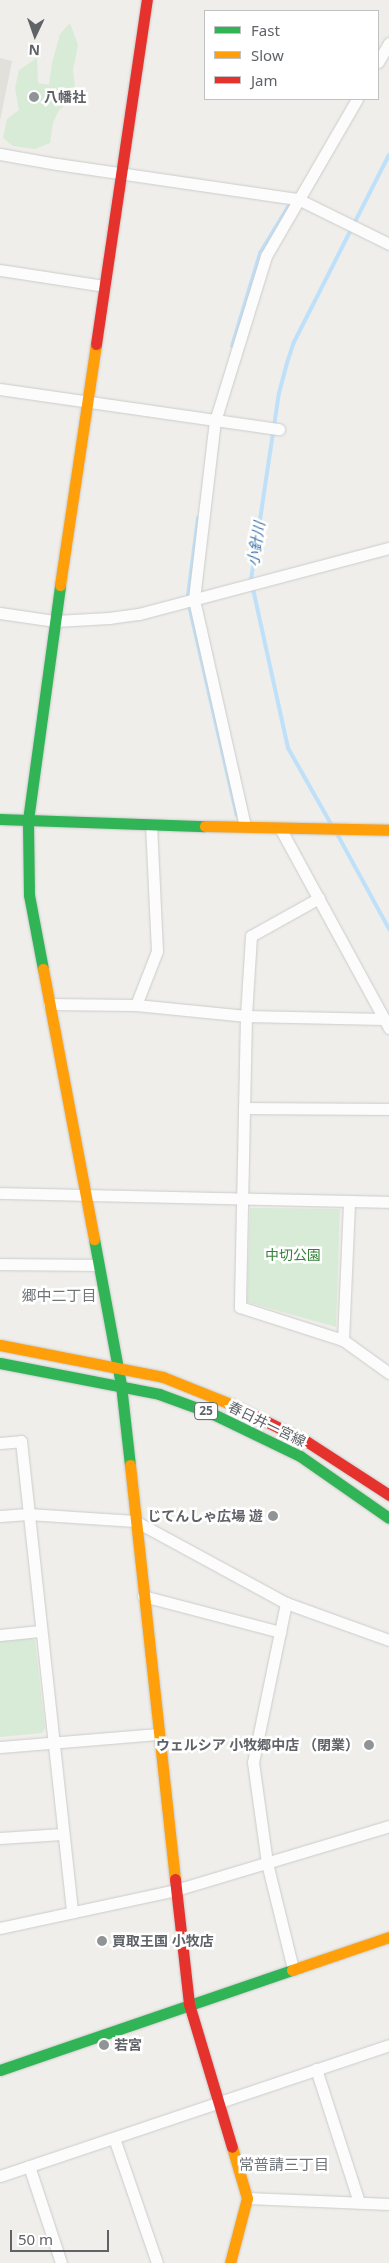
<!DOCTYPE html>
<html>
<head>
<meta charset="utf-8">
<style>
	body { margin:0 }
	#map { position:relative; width:389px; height:2263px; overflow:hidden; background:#efeeea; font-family:"Noto Sans","Noto Sans JP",sans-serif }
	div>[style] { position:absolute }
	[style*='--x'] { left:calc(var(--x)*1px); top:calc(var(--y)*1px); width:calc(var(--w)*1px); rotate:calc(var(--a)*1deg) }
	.education>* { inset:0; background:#e2e0da }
	.green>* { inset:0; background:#d8ebd6 }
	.stream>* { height:4px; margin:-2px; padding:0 2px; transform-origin:2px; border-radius:2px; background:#bfe0f9 }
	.roads { filter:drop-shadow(0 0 1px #cbcccc) drop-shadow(0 0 1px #cbcccc) }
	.street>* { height:11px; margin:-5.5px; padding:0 5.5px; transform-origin:5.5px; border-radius:5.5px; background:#fdfcfc }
	.fast>* { height:11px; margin:-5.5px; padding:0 5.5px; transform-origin:5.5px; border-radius:5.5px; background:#30b455 }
	.slow>* { height:11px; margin:-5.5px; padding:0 5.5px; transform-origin:5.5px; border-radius:5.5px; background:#ff9f0a }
	.jam>* { height:11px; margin:-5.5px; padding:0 5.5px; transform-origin:5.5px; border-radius:5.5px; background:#e5322d }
	.dots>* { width:14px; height:14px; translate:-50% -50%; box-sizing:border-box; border:2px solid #fff; border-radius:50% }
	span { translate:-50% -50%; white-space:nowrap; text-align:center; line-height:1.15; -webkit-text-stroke:5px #fff; paint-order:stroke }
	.shield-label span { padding:1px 4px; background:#fff; border:1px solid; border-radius:4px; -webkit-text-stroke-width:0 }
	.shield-label { font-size:12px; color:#5f6368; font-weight:700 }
	.poi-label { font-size:14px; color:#5f6368; font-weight:700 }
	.left { translate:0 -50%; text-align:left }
	.right { translate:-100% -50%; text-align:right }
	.park-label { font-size:14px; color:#348238 }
	.street-label { font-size:14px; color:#5f6368 }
	.water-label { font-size:15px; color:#4174aa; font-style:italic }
	.neighbourhood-label { font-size:15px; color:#70757a }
	.legend { position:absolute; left:204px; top:10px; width:175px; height:90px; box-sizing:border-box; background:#fff; border:1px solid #bfc1c3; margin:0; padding:6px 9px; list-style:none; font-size:15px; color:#5f6368 }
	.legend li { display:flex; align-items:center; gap:10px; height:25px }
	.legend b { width:25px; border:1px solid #bfc1c3 }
	.north { position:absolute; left:10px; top:10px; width:50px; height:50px; -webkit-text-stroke:4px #fff; paint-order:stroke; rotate:183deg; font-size:14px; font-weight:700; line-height:20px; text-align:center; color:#5f6368 }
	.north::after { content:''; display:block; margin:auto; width:18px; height:22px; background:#5f6368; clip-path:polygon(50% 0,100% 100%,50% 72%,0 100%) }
	.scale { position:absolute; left:10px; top:2230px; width:99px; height:22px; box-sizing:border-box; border:2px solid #5f6368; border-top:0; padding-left:6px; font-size:15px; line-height:18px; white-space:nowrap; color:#5f6368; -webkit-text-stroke:4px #fff; paint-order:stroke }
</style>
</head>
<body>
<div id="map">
	<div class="education">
		<i style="clip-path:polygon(0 58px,12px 61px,0 121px)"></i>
	</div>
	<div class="green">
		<i style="clip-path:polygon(70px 23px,78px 45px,73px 70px,76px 96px,59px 110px,53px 123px,50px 143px,35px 149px,13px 146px,3px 138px,7px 119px,19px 110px,15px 88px,19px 70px,37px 58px,38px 83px,49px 85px,52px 63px,60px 34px)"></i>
		<i style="clip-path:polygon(250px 1208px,340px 1209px,336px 1327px,247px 1302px)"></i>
		<i style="clip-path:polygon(31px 1637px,35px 1641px,45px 1728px,42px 1733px,0 1737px,0 1639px)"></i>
	</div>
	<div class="stream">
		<i style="--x:232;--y:346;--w:97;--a:-73.2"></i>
		<i style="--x:260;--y:253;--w:60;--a:-58.7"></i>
		<i style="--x:188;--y:595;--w:78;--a:-82.6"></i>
		<i style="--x:189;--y:605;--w:216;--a:77.2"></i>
		<i style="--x:331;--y:824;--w:87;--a:-119.5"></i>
		<i style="--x:288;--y:748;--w:172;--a:-102.4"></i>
		<i style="--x:251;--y:580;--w:189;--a:-81.5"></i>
		<i style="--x:279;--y:393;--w:31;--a:-75"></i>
		<i style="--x:287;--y:363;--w:22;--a:-72"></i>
		<i style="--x:294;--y:342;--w:210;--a:-63.1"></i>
		<i style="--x:336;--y:832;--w:111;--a:61.3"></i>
	</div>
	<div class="roads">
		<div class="street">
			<i style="--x:378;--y:62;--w:22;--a:-60"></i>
			<i style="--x:0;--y:154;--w:58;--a:10"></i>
			<i style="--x:57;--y:164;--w:244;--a:8.3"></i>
			<i style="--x:298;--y:199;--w:102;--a:26.3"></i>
			<i style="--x:0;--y:270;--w:106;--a:8.7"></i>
			<i style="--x:0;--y:389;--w:282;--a:8.2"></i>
			<i style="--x:0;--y:613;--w:56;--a:8.3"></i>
			<i style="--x:55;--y:621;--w:54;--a:-3.2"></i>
			<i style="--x:109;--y:618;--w:30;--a:-8"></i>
			<i style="--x:139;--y:614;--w:259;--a:-14.8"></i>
			<i style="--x:245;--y:826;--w:233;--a:-102.7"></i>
			<i style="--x:194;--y:599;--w:179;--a:-83.3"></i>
			<i style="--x:215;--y:421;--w:173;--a:-72.8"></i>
			<i style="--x:266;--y:256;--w:181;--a:-59.9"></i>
			<i style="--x:280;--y:828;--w:228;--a:61.4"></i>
			<i style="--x:319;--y:898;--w:78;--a:150.8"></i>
			<i style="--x:251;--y:936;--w:80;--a:93.6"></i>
			<i style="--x:246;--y:1016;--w:291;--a:91.2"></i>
			<i style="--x:240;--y:1307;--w:108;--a:17.8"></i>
			<i style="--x:343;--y:1340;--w:57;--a:35.7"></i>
			<i style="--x:49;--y:1004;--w:87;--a:0.7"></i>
			<i style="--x:136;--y:1005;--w:111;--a:5.7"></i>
			<i style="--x:246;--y:1016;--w:138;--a:1.2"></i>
			<i style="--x:136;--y:1005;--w:58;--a:-68.7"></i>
			<i style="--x:157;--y:951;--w:126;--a:-92.7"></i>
			<i style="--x:244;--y:1108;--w:145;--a:0.4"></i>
			<i style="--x:0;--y:1193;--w:389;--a:1.3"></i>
			<i style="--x:0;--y:1264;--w:98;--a:0.6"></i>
			<i style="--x:343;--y:1340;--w:139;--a:-87.5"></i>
			<i style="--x:0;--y:1443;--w:21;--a:-5"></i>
			<i style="--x:21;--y:1441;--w:474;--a:83.8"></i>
			<i style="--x:0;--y:1516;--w:28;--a:-4"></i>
			<i style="--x:28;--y:1514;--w:107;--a:3.7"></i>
			<i style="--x:135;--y:1521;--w:172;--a:28.5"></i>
			<i style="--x:286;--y:1603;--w:109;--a:19.8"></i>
			<i style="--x:143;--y:1596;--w:142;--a:14.7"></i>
			<i style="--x:286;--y:1603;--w:162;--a:101.7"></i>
			<i style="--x:253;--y:1762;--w:102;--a:82.1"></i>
			<i style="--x:267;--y:1863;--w:109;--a:76.2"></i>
			<i style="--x:0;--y:1635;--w:40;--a:-5.7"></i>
			<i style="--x:0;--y:1747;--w:159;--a:-4.7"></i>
			<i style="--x:0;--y:1838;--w:62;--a:-3.7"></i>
			<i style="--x:0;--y:1928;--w:180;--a:-12.2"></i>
			<i style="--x:176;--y:1890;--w:222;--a:-16.7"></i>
			<i style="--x:316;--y:2069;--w:140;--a:72.1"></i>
			<i style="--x:114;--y:2138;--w:132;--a:71"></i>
			<i style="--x:29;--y:2166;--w:102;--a:71.7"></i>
			<i style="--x:0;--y:2176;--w:410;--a:-18.6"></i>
			<i style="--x:247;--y:2198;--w:142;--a:2.4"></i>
		</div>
		<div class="fast">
			<i style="--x:0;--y:819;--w:205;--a:2"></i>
			<i style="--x:43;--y:969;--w:75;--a:-100.7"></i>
			<i style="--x:29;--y:895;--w:75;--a:-90.8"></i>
			<i style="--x:28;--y:820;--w:237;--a:-82.2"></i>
			<i style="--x:94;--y:1239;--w:148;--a:79.5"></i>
			<i style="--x:121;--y:1385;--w:81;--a:83.6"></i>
			<i style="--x:0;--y:1363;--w:162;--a:11"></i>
			<i style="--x:159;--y:1394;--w:55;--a:20.1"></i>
			<i style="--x:211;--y:1413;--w:99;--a:25.8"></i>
			<i style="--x:300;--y:1456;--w:108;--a:34.9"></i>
			<i style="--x:0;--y:2070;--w:309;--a:-18.9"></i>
		</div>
		<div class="slow">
			<i style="--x:60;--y:585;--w:244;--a:-81.5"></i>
			<i style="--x:205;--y:826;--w:184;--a:1.2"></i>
			<i style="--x:43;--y:969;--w:275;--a:79.3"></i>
			<i style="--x:0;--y:1345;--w:166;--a:11.1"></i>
			<i style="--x:163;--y:1377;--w:75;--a:21.8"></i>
			<i style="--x:130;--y:1465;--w:416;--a:83.8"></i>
			<i style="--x:292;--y:1970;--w:102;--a:-18.8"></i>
			<i style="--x:230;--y:2263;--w:67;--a:-75.3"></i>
			<i style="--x:247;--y:2198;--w:53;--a:-106.4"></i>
		</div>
		<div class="jam">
			<i style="--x:96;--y:344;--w:348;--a:-81.6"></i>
			<i style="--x:233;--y:1405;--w:81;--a:26.3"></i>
			<i style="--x:306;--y:1441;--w:99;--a:33"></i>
			<i style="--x:175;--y:1879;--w:126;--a:83.6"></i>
			<i style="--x:189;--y:2004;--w:149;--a:73.3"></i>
		</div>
	</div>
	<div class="dots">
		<i style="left:34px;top:97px;background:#919496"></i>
		<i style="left:273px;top:1516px;background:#919496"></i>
		<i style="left:369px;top:1745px;background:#919496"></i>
		<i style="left:102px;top:1941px;background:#919496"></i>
		<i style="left:104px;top:2045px;background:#919496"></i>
	</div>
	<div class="shield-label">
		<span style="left:206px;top:1411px">25</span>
	</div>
	<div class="poi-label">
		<span class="left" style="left:44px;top:97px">八幡社</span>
		<span class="right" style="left:263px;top:1516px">じてんしゃ広場 遊</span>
		<span class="right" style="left:359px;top:1745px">ウェルシア 小牧郷中店 （閉業）</span>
		<span class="left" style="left:112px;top:1941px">買取王国 小牧店</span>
		<span class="left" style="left:114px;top:2045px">若宮</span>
	</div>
	<div class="park-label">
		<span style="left:293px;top:1255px">中切公園</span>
	</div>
	<div class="street-label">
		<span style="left:267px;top:1424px;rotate:26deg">春日井一宮線</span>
	</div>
	<div class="water-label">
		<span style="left:256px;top:544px;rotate:-81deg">小針川</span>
	</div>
	<div class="neighbourhood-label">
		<span style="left:59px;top:1296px">郷中二丁目</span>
		<span style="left:284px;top:2165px">常普請三丁目</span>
	</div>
	<ul class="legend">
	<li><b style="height:6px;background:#30b455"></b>Fast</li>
	<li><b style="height:6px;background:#ff9f0a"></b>Slow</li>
	<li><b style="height:6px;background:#e5322d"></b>Jam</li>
	</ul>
	<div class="north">N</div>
	<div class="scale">50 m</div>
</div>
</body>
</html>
